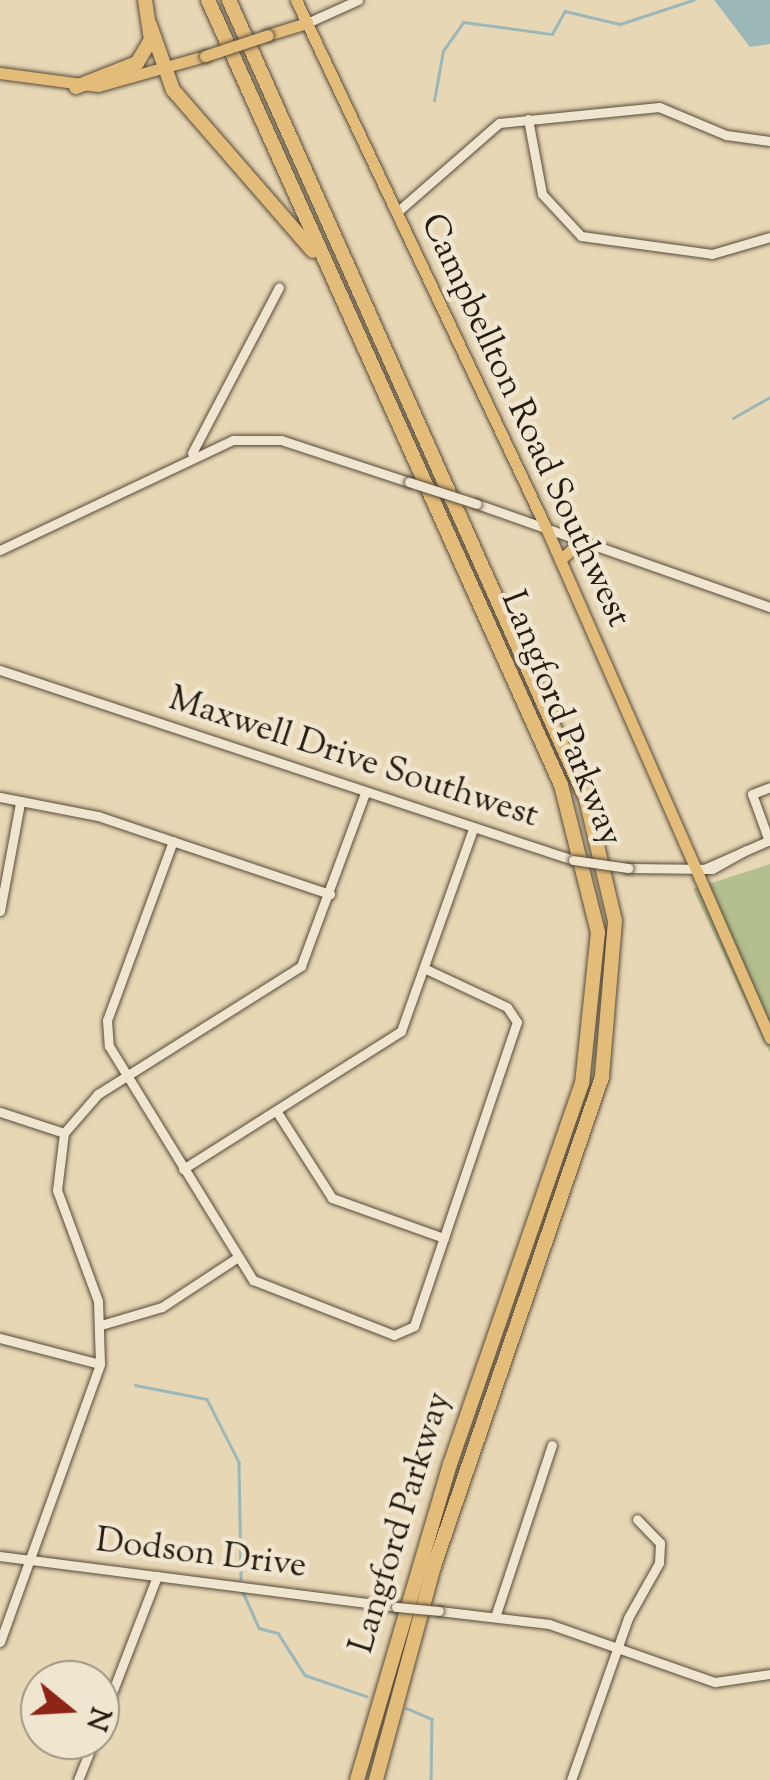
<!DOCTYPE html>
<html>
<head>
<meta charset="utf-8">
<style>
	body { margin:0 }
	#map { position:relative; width:770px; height:1780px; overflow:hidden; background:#e8d7b5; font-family:"Sorts Mill Goudy",serif }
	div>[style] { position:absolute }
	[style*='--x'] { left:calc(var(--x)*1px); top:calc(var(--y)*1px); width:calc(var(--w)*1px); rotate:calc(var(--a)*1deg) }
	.green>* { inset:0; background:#b4bf8f }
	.water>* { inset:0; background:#9bb7b8 }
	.stream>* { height:2.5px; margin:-1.25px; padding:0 1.25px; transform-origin:1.25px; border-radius:1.25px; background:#9bb7b8 }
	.roads { filter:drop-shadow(0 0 2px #564b3a) drop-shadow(0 0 2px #564b3a) }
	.minor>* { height:9px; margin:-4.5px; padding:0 4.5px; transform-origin:4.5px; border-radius:4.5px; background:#f0e5cf }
	.major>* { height:11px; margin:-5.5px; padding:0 5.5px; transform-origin:5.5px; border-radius:5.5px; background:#e4bc7a }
	.highway>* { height:14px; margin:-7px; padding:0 7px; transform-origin:7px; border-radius:7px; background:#e4bc7a }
	.bridges { filter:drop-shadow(0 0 2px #564b3a) drop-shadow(0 0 2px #564b3a) }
	.minor-bridge>* { height:9px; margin:-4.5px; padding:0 4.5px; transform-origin:4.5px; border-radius:4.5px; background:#f0e5cf }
	.major-bridge>* { height:11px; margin:-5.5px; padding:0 5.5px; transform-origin:5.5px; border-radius:5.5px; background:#e4bc7a }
	span { translate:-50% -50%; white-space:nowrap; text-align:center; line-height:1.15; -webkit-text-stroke:9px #f0e5cf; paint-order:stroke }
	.street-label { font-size:35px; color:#261c11 }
	.north { position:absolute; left:20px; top:1660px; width:100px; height:100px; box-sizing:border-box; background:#f0e5cf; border:2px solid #9f9583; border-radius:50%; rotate:108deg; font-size:28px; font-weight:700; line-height:40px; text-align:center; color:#261c11 }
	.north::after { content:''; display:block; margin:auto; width:35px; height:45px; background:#8f2418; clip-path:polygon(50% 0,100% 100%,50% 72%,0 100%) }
</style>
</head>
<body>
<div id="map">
	<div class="green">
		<i style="clip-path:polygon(770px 864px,770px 1053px,693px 889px)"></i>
	</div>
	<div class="water">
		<i style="clip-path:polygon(714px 0,770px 0,770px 44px,750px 47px)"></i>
	</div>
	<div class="stream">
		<i style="--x:434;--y:101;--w:51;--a:-79.8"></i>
		<i style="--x:443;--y:51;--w:35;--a:-55"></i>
		<i style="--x:463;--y:22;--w:90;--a:7.7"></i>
		<i style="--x:552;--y:34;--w:26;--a:-61"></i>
		<i style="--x:565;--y:11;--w:57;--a:13.3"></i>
		<i style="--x:620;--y:24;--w:77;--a:-18.2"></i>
		<i style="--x:733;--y:418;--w:43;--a:-29.6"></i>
		<i style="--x:135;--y:1385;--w:73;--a:11"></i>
		<i style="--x:207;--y:1399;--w:71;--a:63.1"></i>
		<i style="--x:239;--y:1462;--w:117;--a:89"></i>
		<i style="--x:243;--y:1592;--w:39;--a:66"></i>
		<i style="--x:259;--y:1628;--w:20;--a:15"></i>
		<i style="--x:278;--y:1633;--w:50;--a:57.3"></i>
		<i style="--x:305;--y:1675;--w:65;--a:19"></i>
		<i style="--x:406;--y:1708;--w:28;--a:23"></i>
		<i style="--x:432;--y:1719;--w:61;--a:90.9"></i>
	</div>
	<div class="roads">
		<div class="minor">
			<i style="--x:307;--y:23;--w:56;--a:-24.3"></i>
			<i style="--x:528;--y:119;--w:76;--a:79.4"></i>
			<i style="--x:542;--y:194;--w:57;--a:47.1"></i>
			<i style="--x:581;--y:236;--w:132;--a:7.8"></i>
			<i style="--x:712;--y:254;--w:60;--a:-16.3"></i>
			<i style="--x:397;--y:212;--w:135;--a:-41.1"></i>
			<i style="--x:499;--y:123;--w:161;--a:-5.7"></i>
			<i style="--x:659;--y:107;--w:73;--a:22.7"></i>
			<i style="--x:726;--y:135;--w:44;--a:7.8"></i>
			<i style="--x:192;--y:453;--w:187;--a:-62.3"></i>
			<i style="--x:477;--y:504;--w:311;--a:19.4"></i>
			<i style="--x:0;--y:550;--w:258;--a:-25.3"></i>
			<i style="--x:233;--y:440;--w:48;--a:0"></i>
			<i style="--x:281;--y:440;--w:135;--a:18.2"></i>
			<i style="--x:0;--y:670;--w:604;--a:18.34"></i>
			<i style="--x:0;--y:797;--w:100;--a:11"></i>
			<i style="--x:98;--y:816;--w:245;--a:18.6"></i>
			<i style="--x:173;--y:841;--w:191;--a:110.2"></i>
			<i style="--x:107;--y:1020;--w:26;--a:86"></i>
			<i style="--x:109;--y:1046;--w:275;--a:58.4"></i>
			<i style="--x:253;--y:1280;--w:151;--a:21.3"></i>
			<i style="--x:394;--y:1335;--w:22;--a:-24"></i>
			<i style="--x:414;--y:1326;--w:321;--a:-71.3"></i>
			<i style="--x:517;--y:1022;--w:18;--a:-124"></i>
			<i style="--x:507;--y:1007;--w:89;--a:-154.9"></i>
			<i style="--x:769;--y:841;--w:50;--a:-109.9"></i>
			<i style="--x:752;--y:794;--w:19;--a:-21"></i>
			<i style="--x:628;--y:868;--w:84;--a:0.7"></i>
			<i style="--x:712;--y:869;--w:39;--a:-29"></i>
			<i style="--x:706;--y:868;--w:70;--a:-23.6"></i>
			<i style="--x:0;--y:911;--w:110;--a:-79.5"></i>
			<i style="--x:0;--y:1112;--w:67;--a:18.2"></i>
			<i style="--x:277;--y:1112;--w:102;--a:57.4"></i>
			<i style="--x:332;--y:1198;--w:119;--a:19.7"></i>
			<i style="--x:183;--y:1169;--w:258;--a:-32.3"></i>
			<i style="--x:401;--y:1031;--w:214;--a:-70.4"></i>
			<i style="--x:101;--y:1325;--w:64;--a:-16.4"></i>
			<i style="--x:162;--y:1307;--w:91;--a:-33.3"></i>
			<i style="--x:0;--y:1338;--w:103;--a:14.6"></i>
			<i style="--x:0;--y:1556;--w:399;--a:7.3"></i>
			<i style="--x:439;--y:1611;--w:111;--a:6.7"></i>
			<i style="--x:549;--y:1624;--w:176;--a:19.3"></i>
			<i style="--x:715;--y:1682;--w:56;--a:-8.3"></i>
			<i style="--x:496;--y:1614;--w:178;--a:-71.7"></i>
			<i style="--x:0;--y:1642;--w:295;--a:-70.2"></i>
			<i style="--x:100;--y:1364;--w:63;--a:-91.8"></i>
			<i style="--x:98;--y:1301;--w:118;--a:-110.3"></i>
			<i style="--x:57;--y:1190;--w:57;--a:-83"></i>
			<i style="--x:64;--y:1133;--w:52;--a:-48.9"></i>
			<i style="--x:98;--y:1094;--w:240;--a:-32.2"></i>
			<i style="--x:301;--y:966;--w:184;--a:-69.7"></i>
			<i style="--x:100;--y:1724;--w:159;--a:-68.9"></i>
			<i style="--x:78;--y:1780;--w:43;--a:-68.2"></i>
			<i style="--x:571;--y:1780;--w:172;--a:-70.6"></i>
			<i style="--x:628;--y:1618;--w:63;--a:-60.6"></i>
			<i style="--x:659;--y:1563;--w:20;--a:-87"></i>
			<i style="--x:660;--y:1543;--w:33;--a:-134"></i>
		</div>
		<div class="major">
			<i style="--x:296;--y:0;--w:586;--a:64.66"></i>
			<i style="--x:547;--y:530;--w:555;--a:66.3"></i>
			<i style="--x:268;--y:35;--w:41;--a:-17.1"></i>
			<i style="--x:0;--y:73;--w:99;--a:7.6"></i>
			<i style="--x:98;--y:86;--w:111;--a:-15.7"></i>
			<i style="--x:560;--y:560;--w:27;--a:-42"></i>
		</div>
		<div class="highway">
			<i style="--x:208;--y:0;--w:861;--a:65.79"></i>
			<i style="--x:561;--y:785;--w:152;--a:75.9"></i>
			<i style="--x:598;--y:932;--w:152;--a:96"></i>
			<i style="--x:582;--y:1083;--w:403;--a:109.1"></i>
			<i style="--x:450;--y:1464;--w:329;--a:106.4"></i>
			<i style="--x:229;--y:0;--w:875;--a:65.92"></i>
			<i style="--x:586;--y:799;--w:125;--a:76.6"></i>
			<i style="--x:615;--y:921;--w:157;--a:94.8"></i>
			<i style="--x:602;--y:1077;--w:517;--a:108.96"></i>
			<i style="--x:434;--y:1566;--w:222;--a:105.2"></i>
			<i style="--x:150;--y:25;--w:69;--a:70.5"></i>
			<i style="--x:173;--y:90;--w:213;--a:49"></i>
			<i style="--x:76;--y:87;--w:66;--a:-21.5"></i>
			<i style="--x:137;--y:63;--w:27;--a:-59"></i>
			<i style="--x:151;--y:40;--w:40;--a:-98.5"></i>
		</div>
	</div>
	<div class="bridges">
		<div class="minor-bridge">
			<i style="--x:409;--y:482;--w:71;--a:17.9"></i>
			<i style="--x:573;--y:860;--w:56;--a:8.3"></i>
			<i style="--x:396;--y:1607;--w:43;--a:5.3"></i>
		</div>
		<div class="major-bridge">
			<i style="--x:205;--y:56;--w:66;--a:-18.4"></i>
		</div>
	</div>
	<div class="street-label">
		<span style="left:524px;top:421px;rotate:65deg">Campbellton Road Southwest</span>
		<span style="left:560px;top:719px;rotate:68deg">Langford Parkway</span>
		<span style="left:353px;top:759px;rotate:18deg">Maxwell Drive Southwest</span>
		<span style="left:402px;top:1523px;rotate:-73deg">Langford Parkway</span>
		<span style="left:201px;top:1555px;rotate:7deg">Dodson Drive</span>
	</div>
	<div class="north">N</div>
</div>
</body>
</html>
